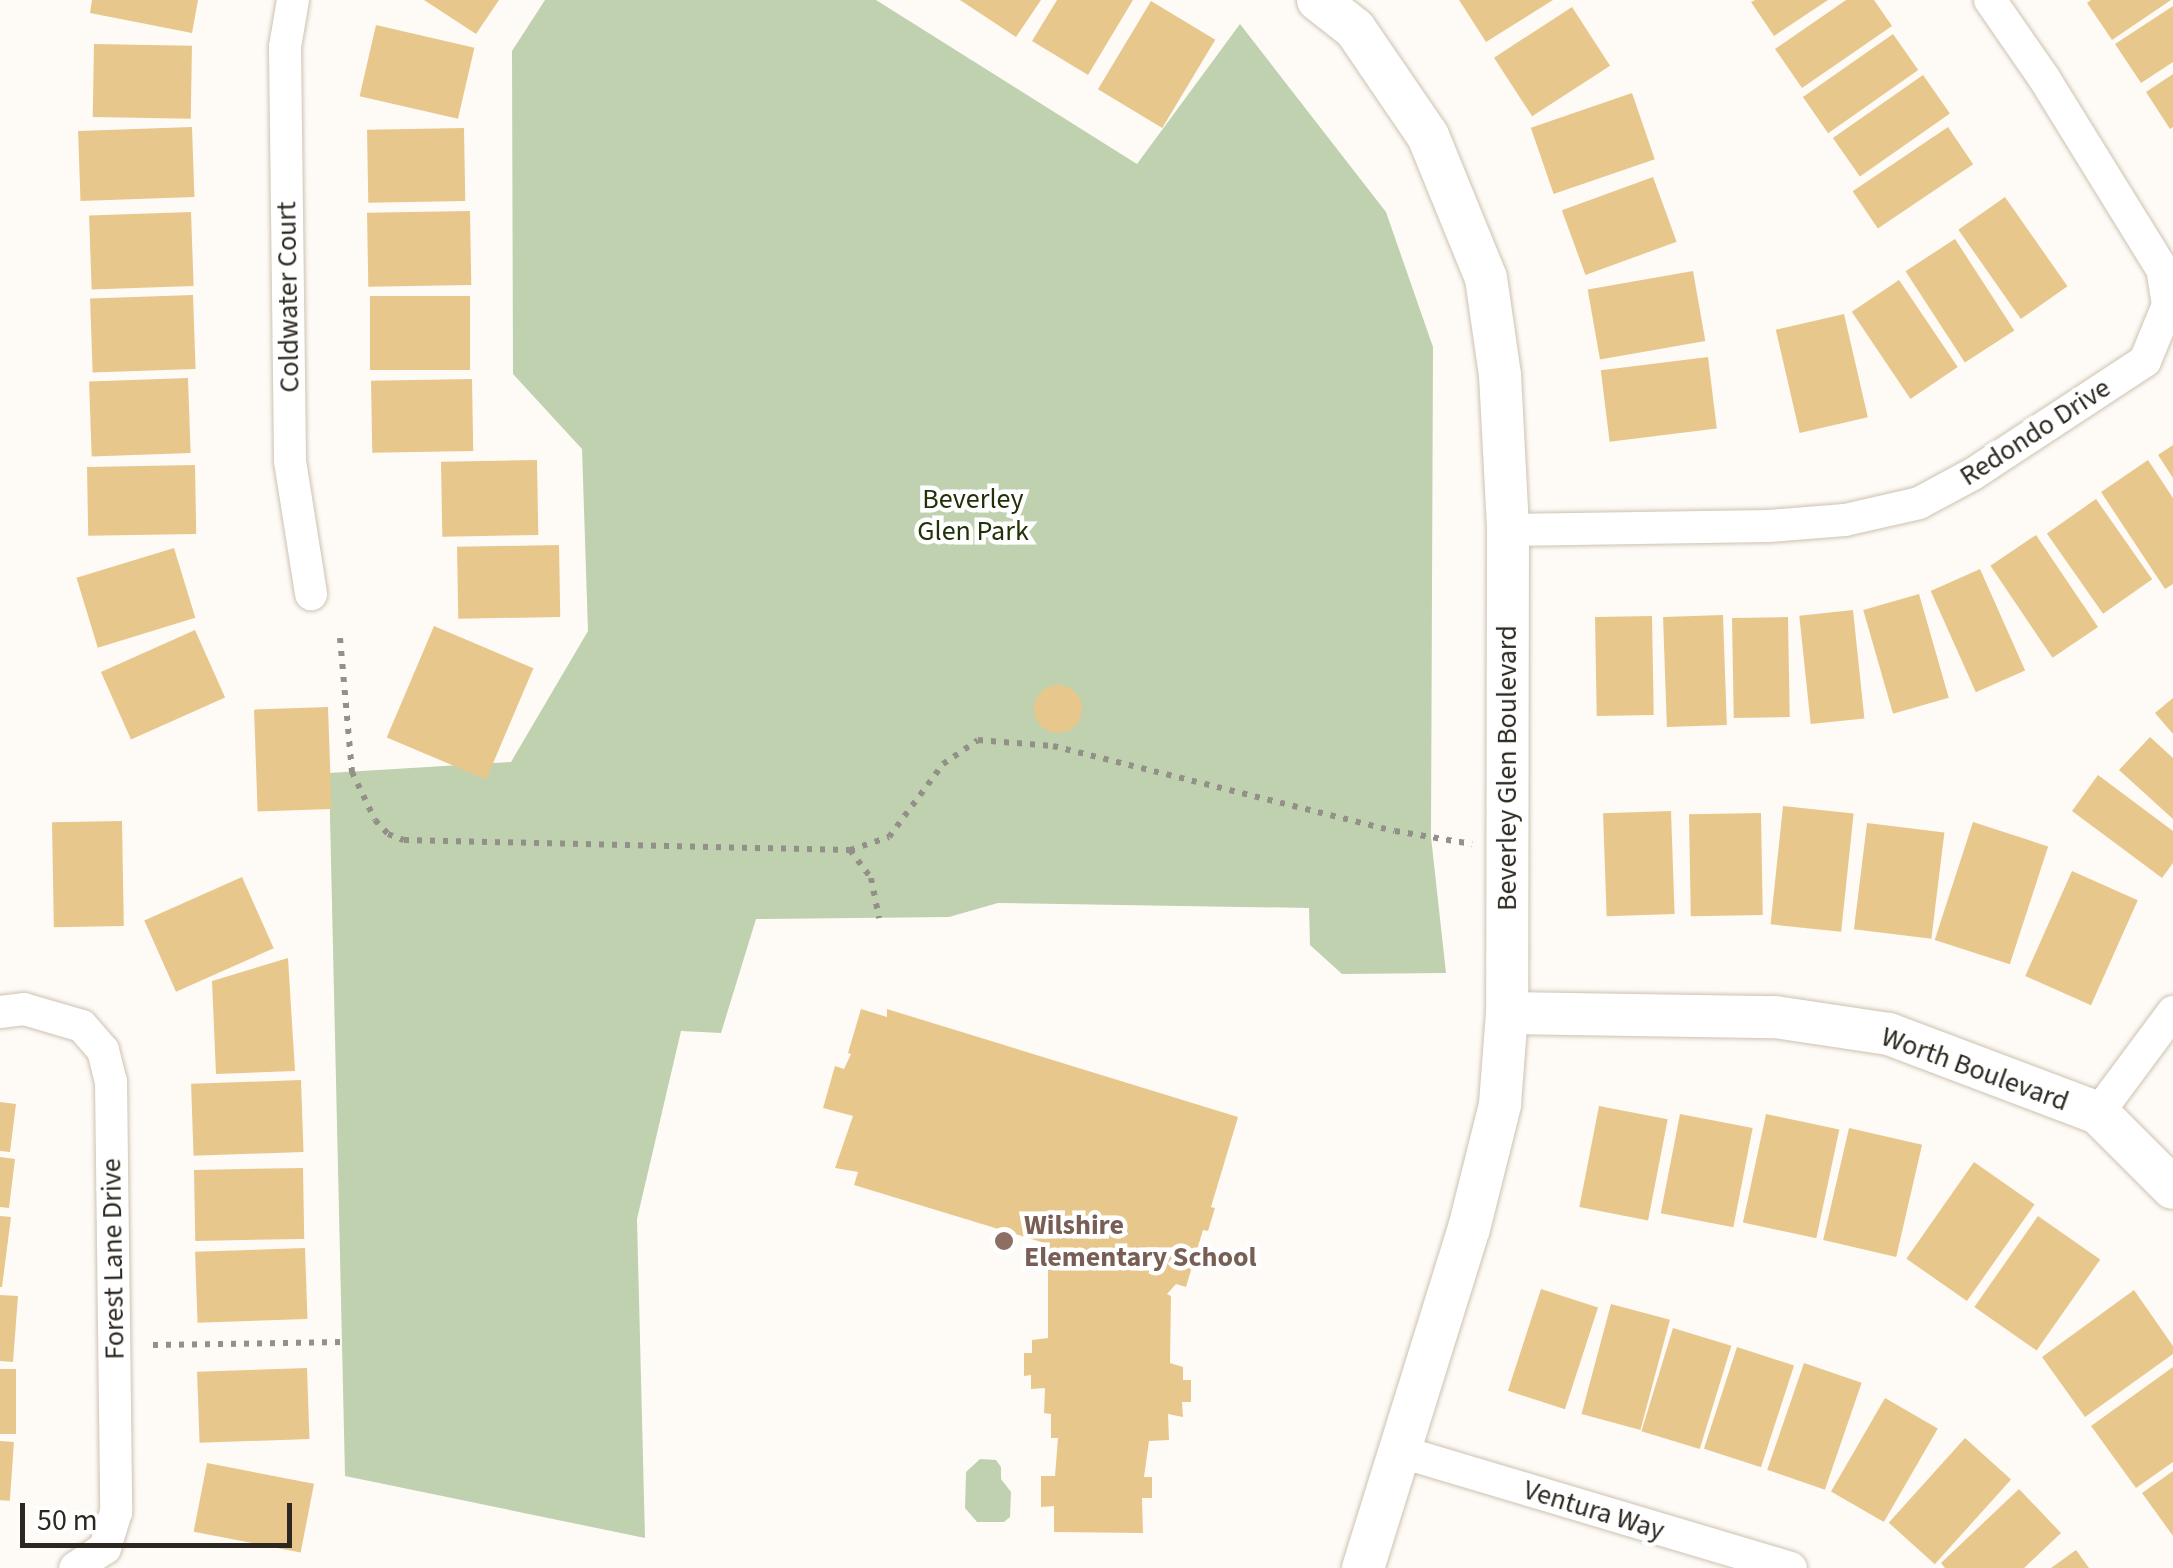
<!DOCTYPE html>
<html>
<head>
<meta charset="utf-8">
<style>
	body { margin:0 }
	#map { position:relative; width:2173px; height:1568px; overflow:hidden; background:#fefbf7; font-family:"Source Sans 3",sans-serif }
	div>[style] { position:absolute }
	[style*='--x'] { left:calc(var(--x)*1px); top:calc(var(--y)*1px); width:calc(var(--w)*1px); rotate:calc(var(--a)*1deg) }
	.green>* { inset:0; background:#bfd1ae }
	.building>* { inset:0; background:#e8c78d; transform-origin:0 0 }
	.round { border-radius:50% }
	.path>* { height:6px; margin-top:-3px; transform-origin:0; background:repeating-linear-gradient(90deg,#93908a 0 5px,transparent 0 13px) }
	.roads { filter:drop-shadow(0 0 2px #cdc2b0) drop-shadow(0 0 2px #cdc2b0) }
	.minor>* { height:32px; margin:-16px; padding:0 16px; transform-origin:16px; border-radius:16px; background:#fff }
	.tertiary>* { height:42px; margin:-21px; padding:0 21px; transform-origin:21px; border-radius:21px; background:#fff }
	.dots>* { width:28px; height:28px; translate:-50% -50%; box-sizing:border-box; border:5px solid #fff; border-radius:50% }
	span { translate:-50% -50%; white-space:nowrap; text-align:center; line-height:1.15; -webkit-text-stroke:9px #fff; paint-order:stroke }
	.street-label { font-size:28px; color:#2c2820 }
	.park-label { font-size:28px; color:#203107 }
	.education-label { font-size:28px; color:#785e54; font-weight:700 }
	.left { translate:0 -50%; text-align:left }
	.scale { position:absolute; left:20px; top:1503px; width:272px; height:45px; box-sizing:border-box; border:5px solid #2c2820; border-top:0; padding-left:12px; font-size:30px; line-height:35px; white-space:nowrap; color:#2c2820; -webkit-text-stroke:8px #fff; paint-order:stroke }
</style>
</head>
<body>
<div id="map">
	<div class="green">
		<i style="clip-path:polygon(545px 0,876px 0,1137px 164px,1240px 24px,1386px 212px,1433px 347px,1431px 837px,1446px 973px,1342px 974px,1310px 945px,1309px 908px,998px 903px,949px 917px,756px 919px,721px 1033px,681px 1031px,637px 1219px,645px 1538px,345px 1476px,329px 773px,511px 762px,588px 631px,582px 449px,513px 374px,512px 51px)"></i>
		<i style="clip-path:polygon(980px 1459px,996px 1460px,1001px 1467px,1001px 1479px,1011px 1492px,1010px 1517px,1004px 1522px,977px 1522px,965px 1508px,966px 1472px)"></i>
	</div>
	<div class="building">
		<i style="clip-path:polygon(92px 0,198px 0,192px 33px,90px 13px)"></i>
		<i style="clip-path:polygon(424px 0,499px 0,476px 34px)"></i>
		<i style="clip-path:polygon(960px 0,1041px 0,1016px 37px)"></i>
		<i style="clip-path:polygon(1057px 0,1133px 0,1088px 75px,1032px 41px)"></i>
		<i style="clip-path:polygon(1459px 0,1553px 0,1486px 42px)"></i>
		<i style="clip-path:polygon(1755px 0,1828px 0,1774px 36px,1751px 2px)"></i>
		<i style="clip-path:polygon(1846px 0,1874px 0,1892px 26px,1802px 88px,1775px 49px)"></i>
		<i style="clip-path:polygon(2091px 0,2171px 0,2112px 40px,2087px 3px)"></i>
		<i style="left:1151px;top:1px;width:75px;height:103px;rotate:31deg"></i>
		<i style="clip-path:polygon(2173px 6px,2173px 62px,2141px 83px,2115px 44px)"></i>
		<i style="left:1572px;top:7px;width:70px;height:93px;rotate:57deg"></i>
		<i style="left:376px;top:25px;width:101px;height:73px;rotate:13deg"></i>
		<i style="left:1893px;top:34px;width:44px;height:110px;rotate:55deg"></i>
		<i style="left:94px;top:44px;width:98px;height:73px;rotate:1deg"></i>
		<i style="clip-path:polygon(2173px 74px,2173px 127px,2170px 129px,2146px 92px)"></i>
		<i style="left:1923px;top:75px;width:47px;height:110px;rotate:55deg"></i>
		<i style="left:1632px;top:93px;width:70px;height:107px;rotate:71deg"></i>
		<i style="left:192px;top:127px;width:70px;height:114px;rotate:88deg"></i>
		<i style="left:1948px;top:127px;width:45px;height:115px;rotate:56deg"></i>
		<i style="left:464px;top:128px;width:73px;height:97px;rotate:89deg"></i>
		<i style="left:1653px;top:177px;width:69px;height:97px;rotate:70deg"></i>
		<i style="left:2005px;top:197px;width:109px;height:57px;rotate:55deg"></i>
		<i style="left:470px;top:211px;width:74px;height:103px;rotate:89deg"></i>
		<i style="left:191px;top:212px;width:74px;height:102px;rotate:88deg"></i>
		<i style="left:1955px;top:239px;width:109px;height:59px;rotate:57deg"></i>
		<i style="left:1693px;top:271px;width:71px;height:107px;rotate:80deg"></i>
		<i style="left:1899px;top:280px;width:105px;height:57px;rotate:56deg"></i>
		<i style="left:193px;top:295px;width:74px;height:103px;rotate:88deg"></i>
		<i style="left:370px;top:296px;width:100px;height:74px"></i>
		<i style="left:1844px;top:314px;width:106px;height:70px;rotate:77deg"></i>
		<i style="left:1708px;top:357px;width:72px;height:108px;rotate:83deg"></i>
		<i style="left:188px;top:378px;width:75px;height:99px;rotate:88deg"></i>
		<i style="left:472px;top:379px;width:72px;height:101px;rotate:89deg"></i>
		<i style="clip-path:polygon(2173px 445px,2173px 478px,2158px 455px)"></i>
		<i style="left:537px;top:460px;width:75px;height:96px;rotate:89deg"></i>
		<i style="clip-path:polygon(2148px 460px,2173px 498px,2173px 584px,2165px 589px,2101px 492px)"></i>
		<i style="left:195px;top:465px;width:69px;height:108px;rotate:89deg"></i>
		<i style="left:2096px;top:499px;width:98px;height:60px;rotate:55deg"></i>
		<i style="left:2036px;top:535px;width:111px;height:55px;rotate:56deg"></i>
		<i style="left:559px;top:545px;width:72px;height:102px;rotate:89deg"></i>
		<i style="left:174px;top:548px;width:73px;height:102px;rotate:73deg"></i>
		<i style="left:1980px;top:569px;width:111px;height:54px;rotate:66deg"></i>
		<i style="left:1919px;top:594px;width:108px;height:58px;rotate:74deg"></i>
		<i style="left:1853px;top:610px;width:109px;height:54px;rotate:84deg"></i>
		<i style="left:1723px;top:615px;width:110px;height:60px;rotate:88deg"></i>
		<i style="left:1652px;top:616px;width:99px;height:57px;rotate:89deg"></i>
		<i style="left:1788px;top:617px;width:100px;height:56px;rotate:89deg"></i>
		<i style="left:434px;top:626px;width:108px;height:121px;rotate:23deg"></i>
		<i style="left:195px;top:630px;width:74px;height:103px;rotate:66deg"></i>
		<i class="round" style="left:1034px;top:685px;width:48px;height:48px"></i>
		<i style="clip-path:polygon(2173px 698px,2173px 734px,2155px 713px)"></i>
		<i style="left:328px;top:707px;width:102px;height:74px;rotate:88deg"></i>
		<i style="clip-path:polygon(2150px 737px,2173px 758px,2173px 819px,2119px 770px)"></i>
		<i style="clip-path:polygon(2098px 775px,2173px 831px,2173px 863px,2162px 878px,2072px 811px)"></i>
		<i style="left:1783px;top:806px;width:71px;height:119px;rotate:6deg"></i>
		<i style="left:1671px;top:811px;width:103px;height:68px;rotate:88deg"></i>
		<i style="left:1761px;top:813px;width:102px;height:72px;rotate:89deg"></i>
		<i style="left:122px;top:821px;width:105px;height:70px;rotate:89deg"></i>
		<i style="left:1973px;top:822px;width:79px;height:124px;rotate:18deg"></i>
		<i style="left:1867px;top:823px;width:78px;height:107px;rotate:7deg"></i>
		<i style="left:2072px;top:871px;width:72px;height:115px;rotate:24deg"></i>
		<i style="left:242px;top:877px;width:78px;height:107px;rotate:66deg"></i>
		<i style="clip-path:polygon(288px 958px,295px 1071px,216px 1074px,212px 981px)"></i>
		<i style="clip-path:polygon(861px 1009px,887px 1017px,887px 1009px,1238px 1117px,1211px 1207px,1215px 1208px,1208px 1231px,1203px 1230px,1186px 1287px,1176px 1284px,1167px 1294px,1171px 1296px,1170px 1363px,1183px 1367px,1183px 1380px,1191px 1380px,1191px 1402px,1182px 1402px,1183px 1417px,1168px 1414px,1169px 1440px,1149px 1441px,1144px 1477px,1152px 1477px,1152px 1498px,1142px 1498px,1143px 1533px,1054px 1532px,1054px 1506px,1041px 1507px,1041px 1476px,1055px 1476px,1058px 1438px,1051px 1438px,1051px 1414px,1044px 1413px,1045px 1388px,1031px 1389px,1031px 1375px,1024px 1376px,1024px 1353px,1032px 1353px,1032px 1340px,1048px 1338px,1048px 1244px,854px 1185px,858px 1172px,835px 1168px,853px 1116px,823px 1108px,835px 1066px,844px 1069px,851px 1054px,848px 1053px)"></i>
		<i style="left:301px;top:1080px;width:72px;height:110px;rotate:88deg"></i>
		<i style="clip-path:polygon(0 1102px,16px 1104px,10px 1152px,0 1151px)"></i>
		<i style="left:1599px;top:1106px;width:70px;height:103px;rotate:11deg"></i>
		<i style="left:1680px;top:1114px;width:74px;height:101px;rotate:11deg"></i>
		<i style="left:1766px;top:1114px;width:75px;height:111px;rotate:12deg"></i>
		<i style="left:1849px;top:1128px;width:75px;height:115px;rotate:13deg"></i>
		<i style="clip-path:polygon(0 1157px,15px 1159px,9px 1208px,0 1207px)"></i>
		<i style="left:1974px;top:1162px;width:74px;height:118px;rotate:35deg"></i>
		<i style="left:303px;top:1168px;width:71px;height:109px;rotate:89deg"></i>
		<i style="clip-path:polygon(0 1216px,11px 1217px,2px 1287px,0 1287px)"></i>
		<i style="left:2038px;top:1216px;width:76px;height:111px;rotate:35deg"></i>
		<i style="left:305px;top:1248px;width:71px;height:110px;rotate:88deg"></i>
		<i style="left:1541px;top:1289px;width:60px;height:107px;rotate:18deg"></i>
		<i style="clip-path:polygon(2134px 1290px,2173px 1346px,2173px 1354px,2085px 1417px,2042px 1357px)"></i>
		<i style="clip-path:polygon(0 1295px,18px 1296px,13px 1362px,0 1361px)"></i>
		<i style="left:1611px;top:1304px;width:61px;height:114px;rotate:15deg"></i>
		<i style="left:1673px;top:1328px;width:61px;height:108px;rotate:17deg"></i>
		<i style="left:1737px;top:1347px;width:60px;height:107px;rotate:18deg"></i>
		<i style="left:1804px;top:1363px;width:61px;height:113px;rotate:19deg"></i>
		<i style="clip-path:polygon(2173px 1367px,2173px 1462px,2136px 1488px,2091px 1426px)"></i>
		<i style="left:307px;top:1368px;width:71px;height:110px;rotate:88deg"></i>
		<i style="left:0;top:1369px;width:16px;height:65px"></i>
		<i style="left:1885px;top:1398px;width:61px;height:108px;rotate:30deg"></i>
		<i style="left:1965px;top:1438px;width:62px;height:114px;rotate:42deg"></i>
		<i style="left:0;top:1441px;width:14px;height:59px;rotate:4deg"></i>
		<i style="left:207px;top:1463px;width:109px;height:70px;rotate:11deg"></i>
		<i style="clip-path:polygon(2173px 1471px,2173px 1536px,2142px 1493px)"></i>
		<i style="clip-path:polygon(2019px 1489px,2061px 1533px,2024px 1568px,1945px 1568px,1941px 1563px)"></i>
		<i style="clip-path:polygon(2076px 1550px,2089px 1568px,2051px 1568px)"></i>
	</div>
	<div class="path">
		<i style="--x:340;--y:638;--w:135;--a:84.9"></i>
		<i style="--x:352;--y:772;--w:53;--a:64.4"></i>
		<i style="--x:375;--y:820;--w:19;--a:47"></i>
		<i style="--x:388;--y:834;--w:17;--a:21"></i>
		<i style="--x:404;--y:840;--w:446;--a:1.3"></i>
		<i style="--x:850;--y:850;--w:41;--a:-18.4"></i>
		<i style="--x:889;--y:837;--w:91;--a:-53.5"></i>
		<i style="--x:943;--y:764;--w:42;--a:-34.4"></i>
		<i style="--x:978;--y:740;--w:75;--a:4.6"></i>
		<i style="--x:1053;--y:746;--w:352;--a:14"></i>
		<i style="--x:1395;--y:831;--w:78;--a:9.6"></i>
		<i style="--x:850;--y:850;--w:35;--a:53"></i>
		<i style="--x:871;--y:878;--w:41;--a:78.7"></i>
		<i style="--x:153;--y:1345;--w:190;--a:-0.9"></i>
	</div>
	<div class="roads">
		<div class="minor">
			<i style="--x:293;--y:0;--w:48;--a:99.7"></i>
			<i style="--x:285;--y:47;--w:414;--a:89.3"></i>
			<i style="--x:290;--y:461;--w:135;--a:81"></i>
			<i style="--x:1508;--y:530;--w:261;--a:-0.9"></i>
			<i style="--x:1769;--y:526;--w:76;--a:-4.5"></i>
			<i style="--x:1845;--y:520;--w:76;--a:-12.9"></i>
			<i style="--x:1919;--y:503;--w:61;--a:-28.2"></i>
			<i style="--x:1973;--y:474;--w:206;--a:-33.3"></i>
			<i style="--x:2145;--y:361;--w:61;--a:-67.7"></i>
			<i style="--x:2168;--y:305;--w:36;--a:-99"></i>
			<i style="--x:2162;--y:269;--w:225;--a:-121.7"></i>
			<i style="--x:2044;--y:78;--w:95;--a:-124.7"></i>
			<i style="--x:0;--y:1012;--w:24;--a:-7"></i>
			<i style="--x:24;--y:1009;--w:60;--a:16.3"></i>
			<i style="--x:82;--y:1026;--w:32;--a:49"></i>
			<i style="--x:103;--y:1050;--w:32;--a:76"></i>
			<i style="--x:111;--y:1081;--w:431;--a:89.3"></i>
			<i style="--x:116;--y:1512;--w:38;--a:107"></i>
			<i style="--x:105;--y:1548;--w:36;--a:146"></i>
			<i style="--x:2098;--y:1113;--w:126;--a:-53.4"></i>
			<i style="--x:1398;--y:1451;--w:410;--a:16.6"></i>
		</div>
		<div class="tertiary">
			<i style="--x:1318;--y:0;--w:47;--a:38.1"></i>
			<i style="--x:1355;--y:29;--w:130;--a:55.7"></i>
			<i style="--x:1428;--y:136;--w:153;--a:67.8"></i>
			<i style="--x:1486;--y:278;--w:98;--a:81.8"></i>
			<i style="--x:1500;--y:375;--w:155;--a:87"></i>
			<i style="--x:1508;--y:530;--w:483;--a:90.1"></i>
			<i style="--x:1507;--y:1013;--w:92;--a:94.4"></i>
			<i style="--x:1500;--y:1105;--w:127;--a:104.1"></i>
			<i style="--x:1469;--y:1228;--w:356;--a:107.3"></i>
			<i style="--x:1507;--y:1013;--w:268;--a:0.9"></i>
			<i style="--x:1775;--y:1017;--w:115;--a:8.5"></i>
			<i style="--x:1889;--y:1034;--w:223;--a:20.7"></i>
			<i style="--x:2098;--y:1113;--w:106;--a:45"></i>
		</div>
	</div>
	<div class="dots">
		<i style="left:1004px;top:1241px;background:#8d6e63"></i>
	</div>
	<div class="street-label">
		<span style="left:288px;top:297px;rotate:-91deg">Coldwater Court</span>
		<span style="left:2035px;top:432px;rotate:-33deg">Redondo Drive</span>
		<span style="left:1507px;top:768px;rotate:-90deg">Beverley Glen Boulevard</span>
		<span style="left:1975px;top:1069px;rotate:20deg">Worth Boulevard</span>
		<span style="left:113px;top:1259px;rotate:-91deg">Forest Lane Drive</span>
		<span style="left:1594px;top:1510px;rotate:17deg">Ventura Way</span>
	</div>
	<div class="park-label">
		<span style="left:973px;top:515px">Beverley<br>Glen Park</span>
	</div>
	<div class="education-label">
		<span class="left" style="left:1024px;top:1241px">Wilshire<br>Elementary School</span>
	</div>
	<div class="scale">50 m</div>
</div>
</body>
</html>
